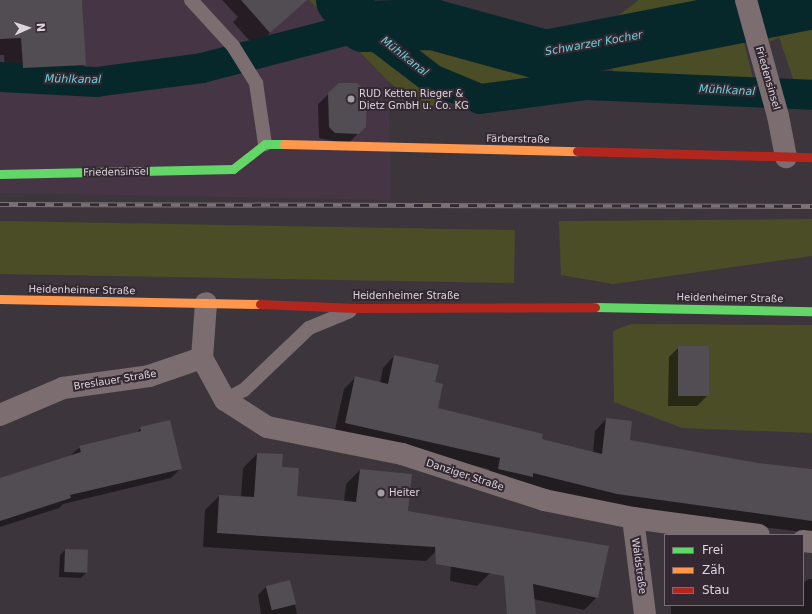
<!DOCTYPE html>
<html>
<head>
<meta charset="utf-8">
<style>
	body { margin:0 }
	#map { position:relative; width:812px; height:614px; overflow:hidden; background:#3c363c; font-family:"DejaVu Sans",sans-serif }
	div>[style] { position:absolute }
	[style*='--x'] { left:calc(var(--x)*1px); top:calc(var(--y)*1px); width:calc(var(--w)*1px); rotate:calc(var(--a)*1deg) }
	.built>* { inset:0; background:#463645 }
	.green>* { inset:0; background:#4a4d26; transform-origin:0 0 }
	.shadow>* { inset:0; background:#0007 }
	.canal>* { height:30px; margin:-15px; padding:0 15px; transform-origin:15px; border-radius:15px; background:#07282b }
	.river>* { height:51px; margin:-25.5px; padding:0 25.5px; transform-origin:25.5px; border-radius:25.5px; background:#07282b }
	.building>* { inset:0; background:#514d52; transform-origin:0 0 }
	.lane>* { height:14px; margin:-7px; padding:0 7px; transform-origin:7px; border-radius:7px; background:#7c6d70 }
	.street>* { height:22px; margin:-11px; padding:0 11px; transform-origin:11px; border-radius:11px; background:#7c6d70 }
	.fast>* { height:9px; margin:-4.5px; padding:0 4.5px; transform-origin:4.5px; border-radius:4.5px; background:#63d668 }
	.slow>* { height:9px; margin:-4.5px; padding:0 4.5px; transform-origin:4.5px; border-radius:4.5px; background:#ff974d }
	.jam>* { height:9px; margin:-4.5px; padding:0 4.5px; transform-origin:4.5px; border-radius:4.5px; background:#b3261e }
	.rail>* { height:4.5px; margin-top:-2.25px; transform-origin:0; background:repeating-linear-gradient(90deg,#342933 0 9px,#7a7275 0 18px); box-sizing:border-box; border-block:1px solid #7a7275 }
	.dots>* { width:11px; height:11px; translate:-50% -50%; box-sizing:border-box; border:2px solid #342933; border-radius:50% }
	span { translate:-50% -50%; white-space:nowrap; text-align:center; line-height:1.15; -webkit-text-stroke:4px #342933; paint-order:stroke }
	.street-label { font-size:10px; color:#ddd5dc }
	.poi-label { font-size:10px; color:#ddd5dc }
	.left { translate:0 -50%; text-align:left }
	.water-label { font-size:11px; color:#6ad3da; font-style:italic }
	.legend { position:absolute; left:664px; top:534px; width:140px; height:72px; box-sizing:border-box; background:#342933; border:1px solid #786e77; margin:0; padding:5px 7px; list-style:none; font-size:12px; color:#ddd5dc }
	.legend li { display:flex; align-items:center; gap:8px; height:20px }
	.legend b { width:20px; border:1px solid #786e77 }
	.north { position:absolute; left:8px; top:8px; width:40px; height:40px; -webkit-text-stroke:3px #342933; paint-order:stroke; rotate:87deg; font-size:11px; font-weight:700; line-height:16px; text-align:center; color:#ddd5dc }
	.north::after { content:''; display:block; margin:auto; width:14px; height:18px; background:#ddd5dc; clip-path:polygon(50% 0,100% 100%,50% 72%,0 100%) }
</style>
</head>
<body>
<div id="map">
	<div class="built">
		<i style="clip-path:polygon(0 0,309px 0,388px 81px,391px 200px,0 193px)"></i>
	</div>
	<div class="green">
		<i style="clip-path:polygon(309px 0,348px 0,361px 13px,425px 13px,475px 30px,528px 42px,529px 90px,458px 89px,425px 112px,388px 81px)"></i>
		<i style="clip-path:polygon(639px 0,733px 0,753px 78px,615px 81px,604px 26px)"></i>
		<i style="clip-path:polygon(757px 0,812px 0,812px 109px,802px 105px,779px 37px,770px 42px)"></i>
		<i style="clip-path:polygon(812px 219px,812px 256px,613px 284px,561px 275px,559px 221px)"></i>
		<i style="left:0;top:221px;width:515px;height:53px;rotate:1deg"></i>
		<i style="clip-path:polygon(631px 324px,812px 325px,812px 433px,682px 428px,614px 402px,613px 331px)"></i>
	</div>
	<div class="shadow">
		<i style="clip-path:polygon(0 0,82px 0,84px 65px,67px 82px,6px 85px,4px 55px,0 55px)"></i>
		<i style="clip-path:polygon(222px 0,296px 0,300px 5px,255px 47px,233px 22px,238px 17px)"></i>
		<i style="clip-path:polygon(339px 84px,365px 126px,348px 144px,319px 138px,318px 104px)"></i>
		<i style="clip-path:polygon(679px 347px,707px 396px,697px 406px,668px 406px,669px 357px)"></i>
		<i style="clip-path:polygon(394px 356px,434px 383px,437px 409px,541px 440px,593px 453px,595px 431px,606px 419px,629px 441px,758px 464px,812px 470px,812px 533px,665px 515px,487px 480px,489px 469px,334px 434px,344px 389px,355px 378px,380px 383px,383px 368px)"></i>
		<i style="clip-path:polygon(141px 428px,181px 468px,171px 478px,63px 504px,59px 508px,0 527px,0 479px,70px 456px,80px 447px,135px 434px)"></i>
		<i style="clip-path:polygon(257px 454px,281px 468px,296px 497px,344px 502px,346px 484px,360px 470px,440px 547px,426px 561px,203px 547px,205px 510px,219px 496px,241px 497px,243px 468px)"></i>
		<i style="clip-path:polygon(453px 535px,597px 597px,584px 610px,506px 593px,505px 574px,489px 574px,477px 586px,450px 581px)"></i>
		<i style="clip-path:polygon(65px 550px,86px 573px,81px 578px,59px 577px,60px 555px)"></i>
		<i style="clip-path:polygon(809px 579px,812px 579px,812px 614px,671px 614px,671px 605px,803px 605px,803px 583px)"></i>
		<i style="clip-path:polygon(290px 581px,297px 614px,261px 614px,258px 595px,267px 586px)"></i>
	</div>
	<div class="canal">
		<i style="--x:0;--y:77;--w:96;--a:3"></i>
		<i style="--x:96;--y:82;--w:107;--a:-7.5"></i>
		<i style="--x:202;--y:68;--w:166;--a:-14.6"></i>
		<i style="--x:363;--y:26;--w:87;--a:37.5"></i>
		<i style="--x:432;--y:79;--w:52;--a:22.6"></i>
		<i style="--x:480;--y:99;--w:108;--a:-7.5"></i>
		<i style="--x:587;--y:85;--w:225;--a:2.5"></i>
	</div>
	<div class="river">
		<i style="--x:341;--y:0;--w:34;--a:50"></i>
		<i style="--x:363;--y:26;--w:69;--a:-1.7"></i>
		<i style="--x:432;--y:24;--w:117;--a:15.3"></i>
		<i style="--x:545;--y:55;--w:272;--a:-11"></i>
	</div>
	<div class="building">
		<i style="clip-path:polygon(0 0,82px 0,86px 65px,23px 68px,21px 38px,0 39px)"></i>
		<i style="clip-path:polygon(241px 0,307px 0,270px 33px)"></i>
		<i style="clip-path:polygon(339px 83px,357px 83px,367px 92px,366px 127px,359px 134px,335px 133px,329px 127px,328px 93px)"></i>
		<i style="left:678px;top:346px;width:31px;height:50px"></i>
		<i style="clip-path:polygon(394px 355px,439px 365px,435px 382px,443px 384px,438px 408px,543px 434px,542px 439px,602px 454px,606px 418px,632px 421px,630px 440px,758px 463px,812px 469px,812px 521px,617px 494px,533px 473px,533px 477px,498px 469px,500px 458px,345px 423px,355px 376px,388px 384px)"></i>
		<i style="clip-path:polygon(170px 420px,182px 469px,70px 495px,71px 498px,0 521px,0 478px,81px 452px,79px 446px,141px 431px,140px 427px)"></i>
		<i style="clip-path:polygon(257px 453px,283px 454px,282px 467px,299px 468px,297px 496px,356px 502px,360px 469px,412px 474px,408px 511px,609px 546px,598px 598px,533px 584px,536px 614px,507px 614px,504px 576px,436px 564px,435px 547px,217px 533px,219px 495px,254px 497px)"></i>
		<i style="left:65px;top:549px;width:23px;height:23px;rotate:2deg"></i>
		<i style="left:290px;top:580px;width:25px;height:25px;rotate:76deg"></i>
	</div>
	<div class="lane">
		<i style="--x:191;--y:0;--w:62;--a:47.6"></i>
		<i style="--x:233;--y:46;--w:44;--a:58.1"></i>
		<i style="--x:256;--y:83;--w:62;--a:81.6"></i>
		<i style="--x:225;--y:400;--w:21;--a:-28"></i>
		<i style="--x:244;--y:390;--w:90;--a:-43.6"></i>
		<i style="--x:309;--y:328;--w:44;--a:-22.5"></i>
	</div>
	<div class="street">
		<i style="--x:746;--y:0;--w:120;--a:74.6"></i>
		<i style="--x:778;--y:116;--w:42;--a:79"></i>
		<i style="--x:202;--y:358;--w:48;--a:61.3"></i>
		<i style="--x:225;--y:400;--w:50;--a:32.7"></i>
		<i style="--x:267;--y:427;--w:138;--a:11.3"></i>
		<i style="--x:402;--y:454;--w:149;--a:17.9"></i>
		<i style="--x:544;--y:500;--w:91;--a:11.4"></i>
		<i style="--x:633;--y:518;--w:127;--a:7.7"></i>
		<i style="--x:202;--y:358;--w:55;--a:-85.8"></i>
		<i style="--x:0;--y:415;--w:69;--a:-23.2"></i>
		<i style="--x:63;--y:388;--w:87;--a:-7.9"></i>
		<i style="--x:149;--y:376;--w:56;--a:-18.8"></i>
		<i style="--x:633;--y:518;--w:97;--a:82.9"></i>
		<i style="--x:803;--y:541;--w:9;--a:6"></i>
	</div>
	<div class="fast">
		<i style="--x:0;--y:174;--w:233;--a:-1.2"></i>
		<i style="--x:233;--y:169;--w:41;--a:-38"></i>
		<i style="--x:265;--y:144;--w:19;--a:0"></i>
		<i style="--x:595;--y:307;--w:217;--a:1.1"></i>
	</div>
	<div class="slow">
		<i style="--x:284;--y:144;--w:293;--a:1.4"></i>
		<i style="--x:0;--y:299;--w:260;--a:1.1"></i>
	</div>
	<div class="jam">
		<i style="--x:577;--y:151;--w:235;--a:1.5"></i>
		<i style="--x:260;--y:304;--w:96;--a:2.4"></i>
		<i style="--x:356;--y:308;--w:239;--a:-0.2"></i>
	</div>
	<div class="rail">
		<i style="--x:0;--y:204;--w:812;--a:0.14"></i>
	</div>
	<div class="dots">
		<i style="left:351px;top:99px;background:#a59da4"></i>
		<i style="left:381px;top:493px;background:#a59da4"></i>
	</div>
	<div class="street-label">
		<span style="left:768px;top:78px;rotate:74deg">Friedensinsel</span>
		<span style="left:518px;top:139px;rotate:1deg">Färberstraße</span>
		<span style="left:116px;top:172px;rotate:-1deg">Friedensinsel</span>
		<span style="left:82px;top:290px;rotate:1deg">Heidenheimer Straße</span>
		<span style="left:406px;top:296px">Heidenheimer Straße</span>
		<span style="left:730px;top:298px;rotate:1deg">Heidenheimer Straße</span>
		<span style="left:115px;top:380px;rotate:-9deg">Breslauer Straße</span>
		<span style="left:465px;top:475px;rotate:18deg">Danziger Straße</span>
		<span style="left:639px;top:566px;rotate:82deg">Waldstraße</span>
	</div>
	<div class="poi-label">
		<span class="left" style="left:359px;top:99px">RUD Ketten Rieger &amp;<br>Dietz GmbH u. Co. KG</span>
		<span class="left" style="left:389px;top:493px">Heiter</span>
	</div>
	<div class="water-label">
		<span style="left:594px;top:44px;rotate:-10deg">Schwarzer Kocher</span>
		<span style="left:404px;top:57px;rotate:38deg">Mühlkanal</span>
		<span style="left:73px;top:80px;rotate:1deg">Mühlkanal</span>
		<span style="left:727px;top:91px;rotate:3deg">Mühlkanal</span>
	</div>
	<ul class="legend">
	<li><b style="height:5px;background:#63d668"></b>Frei</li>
	<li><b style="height:5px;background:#ff974d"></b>Zäh</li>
	<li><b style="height:5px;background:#b3261e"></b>Stau</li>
	</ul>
	<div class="north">N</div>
</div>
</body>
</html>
